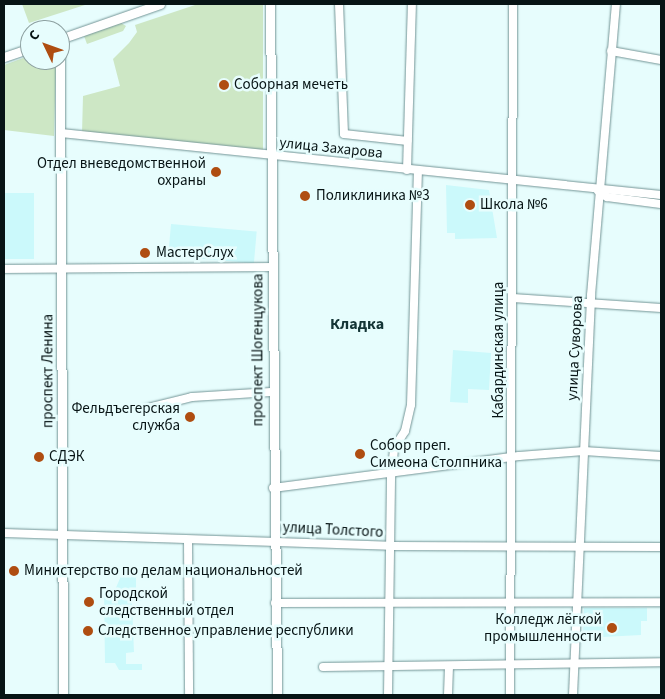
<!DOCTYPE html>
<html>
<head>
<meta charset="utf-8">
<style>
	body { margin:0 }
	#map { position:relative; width:665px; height:699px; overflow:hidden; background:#e7fdfd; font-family:"Source Sans 3",sans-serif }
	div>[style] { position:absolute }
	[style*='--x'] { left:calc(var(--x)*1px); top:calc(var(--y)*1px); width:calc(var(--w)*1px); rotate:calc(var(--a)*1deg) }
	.built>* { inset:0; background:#cbf9fb; transform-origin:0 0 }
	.green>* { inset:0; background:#cde7c5 }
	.roads { filter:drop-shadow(0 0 1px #739596) drop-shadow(0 0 1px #739596) }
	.minor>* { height:8px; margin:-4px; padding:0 4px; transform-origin:4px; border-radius:4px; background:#fff }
	.major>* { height:9px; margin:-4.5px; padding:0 4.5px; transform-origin:4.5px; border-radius:4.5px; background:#fff }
	.dots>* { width:14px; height:14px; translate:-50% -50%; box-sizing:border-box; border:2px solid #e7fdfd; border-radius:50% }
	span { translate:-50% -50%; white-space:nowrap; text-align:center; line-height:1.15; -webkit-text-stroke:5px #e7fdfd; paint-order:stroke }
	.poi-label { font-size:15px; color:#071415 }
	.left { translate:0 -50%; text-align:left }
	.right { translate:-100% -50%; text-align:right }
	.street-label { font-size:15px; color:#071415 }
	.neighbourhood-label { font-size:16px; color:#143536; font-weight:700 }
	.frame { position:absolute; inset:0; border:5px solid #071415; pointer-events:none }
	.north { position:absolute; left:20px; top:20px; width:50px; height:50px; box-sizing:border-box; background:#e7fdfd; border:1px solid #8da0a0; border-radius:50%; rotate:312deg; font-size:14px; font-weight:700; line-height:20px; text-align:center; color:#071415 }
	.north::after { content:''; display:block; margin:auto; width:18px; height:22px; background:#af4d11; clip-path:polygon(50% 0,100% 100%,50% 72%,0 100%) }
</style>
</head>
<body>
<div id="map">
	<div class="built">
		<i style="clip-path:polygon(446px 185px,489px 190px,497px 238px,455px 239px,455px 233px,447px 233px)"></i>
		<i style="left:4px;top:193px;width:30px;height:66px"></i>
		<i style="left:171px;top:224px;width:86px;height:32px;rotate:5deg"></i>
		<i style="clip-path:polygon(453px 350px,491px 353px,489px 390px,468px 389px,468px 403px,450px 402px)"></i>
		<i style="clip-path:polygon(121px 576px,136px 576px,136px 591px,146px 591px,146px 599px,132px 603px,134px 652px,126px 653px,126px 664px,142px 664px,142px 670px,119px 670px,115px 663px,105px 663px,104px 590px,115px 590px)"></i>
		<i style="clip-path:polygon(584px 608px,647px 608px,647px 621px,641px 621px,641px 635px,583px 638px)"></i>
	</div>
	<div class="green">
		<i style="clip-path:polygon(22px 4px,30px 5px,88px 4px,29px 23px)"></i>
		<i style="clip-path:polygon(198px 4px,263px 4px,263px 154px,82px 133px,83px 96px,120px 86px,113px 59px,129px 43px,137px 32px,135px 25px)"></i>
		<i style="clip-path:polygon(121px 23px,126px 26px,123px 31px,87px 44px,84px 36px)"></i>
		<i style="clip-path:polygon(26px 57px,56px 65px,54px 136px,4px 130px,4px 65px)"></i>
	</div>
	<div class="roads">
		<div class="minor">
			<i style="--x:339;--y:4;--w:130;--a:87.8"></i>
			<i style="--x:344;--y:134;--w:64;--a:6.2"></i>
			<i style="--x:611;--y:51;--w:51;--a:10.2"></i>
			<i style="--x:61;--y:133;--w:603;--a:5.9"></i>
			<i style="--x:407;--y:170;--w:166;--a:-88.3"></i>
			<i style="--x:598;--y:191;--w:11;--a:34"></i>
			<i style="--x:607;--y:197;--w:54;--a:7.4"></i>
			<i style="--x:4;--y:269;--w:267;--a:-0.4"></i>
			<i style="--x:513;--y:298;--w:148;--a:3.9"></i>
			<i style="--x:144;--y:409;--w:49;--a:-14"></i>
			<i style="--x:192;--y:397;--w:79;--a:-3.6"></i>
			<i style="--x:273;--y:488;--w:248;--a:-7.4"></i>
			<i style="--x:519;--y:456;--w:65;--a:-4.4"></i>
			<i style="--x:584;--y:451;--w:77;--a:3.7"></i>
			<i style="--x:4;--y:533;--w:386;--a:1.9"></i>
			<i style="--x:390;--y:546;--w:271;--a:0.2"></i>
			<i style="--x:188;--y:540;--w:155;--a:89.6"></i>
			<i style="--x:275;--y:603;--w:386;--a:-0.1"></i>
			<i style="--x:323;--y:667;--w:338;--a:-0.8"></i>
			<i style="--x:388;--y:695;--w:217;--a:-89.2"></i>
			<i style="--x:391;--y:478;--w:30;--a:-84"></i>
			<i style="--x:394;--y:448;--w:20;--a:-57"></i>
			<i style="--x:405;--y:431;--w:27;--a:-77"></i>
			<i style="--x:411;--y:405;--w:233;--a:-88.3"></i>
			<i style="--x:448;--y:695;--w:29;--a:-88"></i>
			<i style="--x:510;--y:695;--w:691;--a:-89.75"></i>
			<i style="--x:573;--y:695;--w:400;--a:-87.4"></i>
			<i style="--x:591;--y:295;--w:292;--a:-85.1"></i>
		</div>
		<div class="major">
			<i style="--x:270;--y:4;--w:691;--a:89.42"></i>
			<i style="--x:60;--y:39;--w:106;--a:-19.3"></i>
			<i style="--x:60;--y:48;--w:647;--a:89.73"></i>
			<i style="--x:4;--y:57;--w:28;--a:-19"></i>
		</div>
	</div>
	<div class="dots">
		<i style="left:224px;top:85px;background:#af4d11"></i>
		<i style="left:216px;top:172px;background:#af4d11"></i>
		<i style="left:305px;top:196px;background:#af4d11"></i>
		<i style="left:470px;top:205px;background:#af4d11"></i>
		<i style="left:145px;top:253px;background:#af4d11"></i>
		<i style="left:190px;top:417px;background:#af4d11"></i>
		<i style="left:360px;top:454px;background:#af4d11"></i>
		<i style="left:39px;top:457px;background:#af4d11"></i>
		<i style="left:14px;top:571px;background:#af4d11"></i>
		<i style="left:89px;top:602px;background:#af4d11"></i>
		<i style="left:612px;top:628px;background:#af4d11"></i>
		<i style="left:88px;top:631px;background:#af4d11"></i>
	</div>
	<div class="poi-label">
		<span class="left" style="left:234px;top:85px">Соборная мечеть</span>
		<span class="right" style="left:206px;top:172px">Отдел вневедомственной<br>охраны</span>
		<span class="left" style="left:316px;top:196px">Поликлиника №3</span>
		<span class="left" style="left:480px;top:205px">Школа №6</span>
		<span class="left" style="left:156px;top:253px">МастерСлух</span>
		<span class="right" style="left:180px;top:417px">Фельдъегерская<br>служба</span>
		<span class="left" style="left:370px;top:454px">Собор преп.<br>Симеона Столпника</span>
		<span class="left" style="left:49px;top:457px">СДЭК</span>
		<span class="left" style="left:24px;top:571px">Министерство по делам национальностей</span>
		<span class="left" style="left:99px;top:602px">Городской<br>следственный отдел</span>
		<span class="right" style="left:602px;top:628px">Колледж лёгкой<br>промышленности</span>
		<span class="left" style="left:98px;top:631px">Следственное управление республики</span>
	</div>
	<div class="street-label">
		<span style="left:331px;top:148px;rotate:6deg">улица Захарова</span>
		<span style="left:575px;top:348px;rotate:-87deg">улица Суворова</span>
		<span style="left:258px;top:350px;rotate:-90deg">проспект Шогенцукова</span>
		<span style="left:499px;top:350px;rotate:-90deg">Кабардинская улица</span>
		<span style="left:48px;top:371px;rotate:-90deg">проспект Ленина</span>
		<span style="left:333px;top:530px;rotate:3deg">улица Толстого</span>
	</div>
	<div class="neighbourhood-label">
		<span style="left:357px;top:324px">Кладка</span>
	</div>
	<div class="frame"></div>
	<div class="north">С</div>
</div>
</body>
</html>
